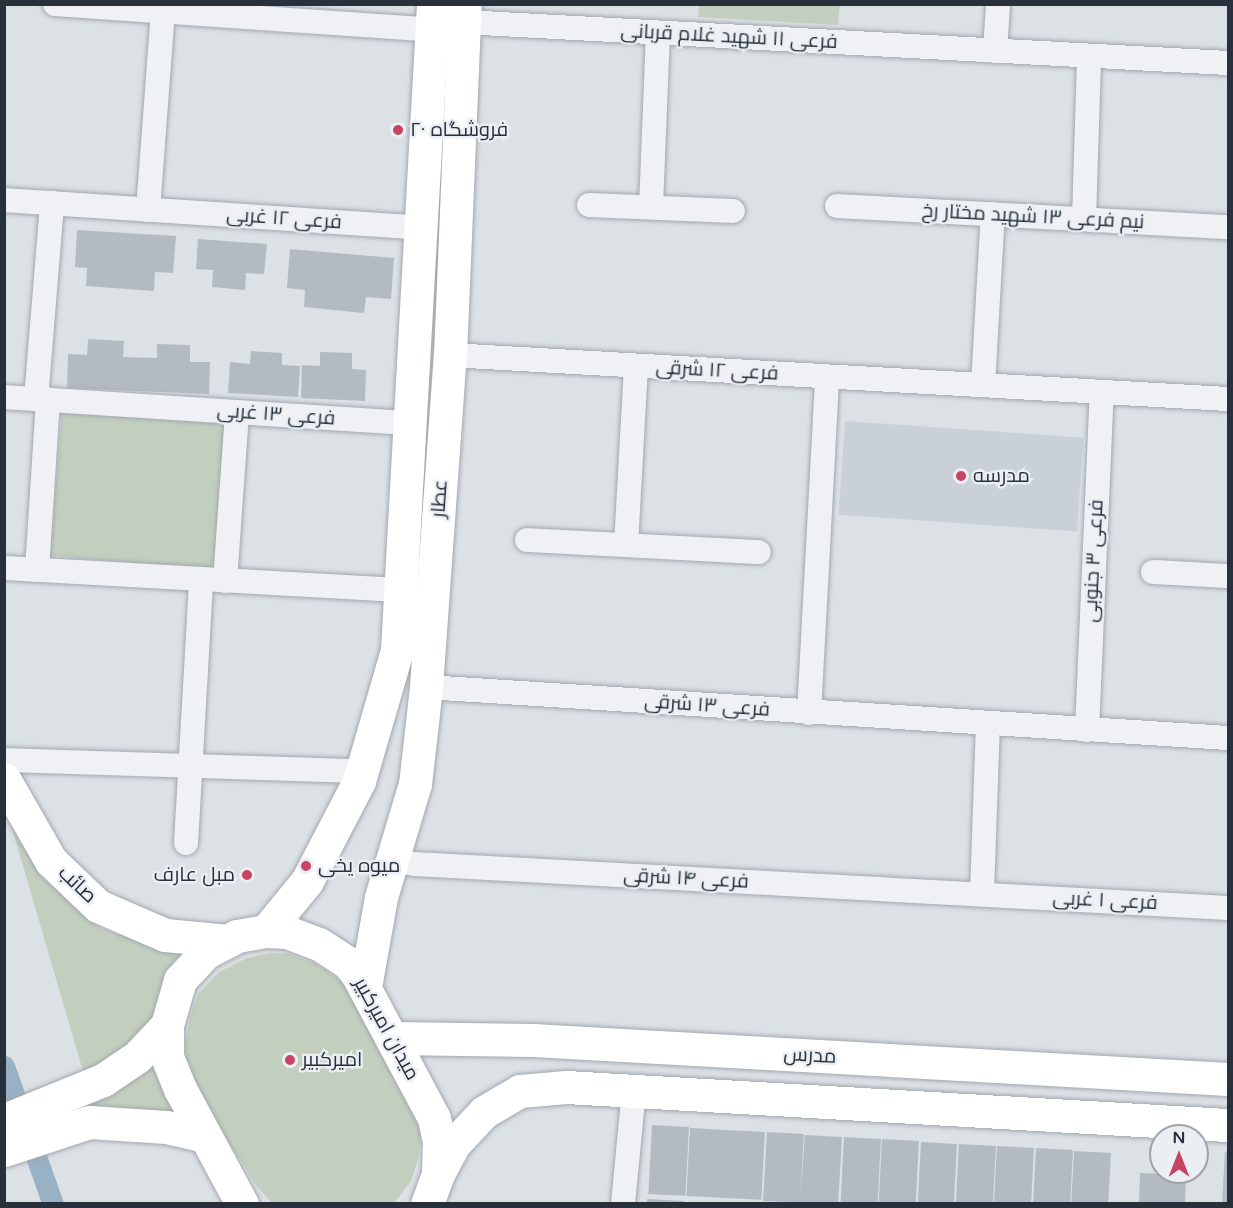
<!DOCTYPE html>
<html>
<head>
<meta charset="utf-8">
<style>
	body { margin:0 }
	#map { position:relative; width:1233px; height:1208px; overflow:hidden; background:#dce1e6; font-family:"Varela Round",Cairo,sans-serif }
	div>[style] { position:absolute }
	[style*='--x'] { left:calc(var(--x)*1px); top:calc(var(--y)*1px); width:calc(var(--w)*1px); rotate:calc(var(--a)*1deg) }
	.built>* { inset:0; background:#cad0d7; transform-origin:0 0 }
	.green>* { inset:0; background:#c3cfbe; transform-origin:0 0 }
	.canal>* { height:21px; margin:-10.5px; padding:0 10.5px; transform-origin:10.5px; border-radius:10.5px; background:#98b1c4 }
	.building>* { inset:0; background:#b4bac2; transform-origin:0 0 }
	.roads { filter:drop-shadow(0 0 2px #a2a8af) drop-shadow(0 0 2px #a2a8af) }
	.street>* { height:24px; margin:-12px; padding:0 12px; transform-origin:12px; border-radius:12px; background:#eff1f4 }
	.secondary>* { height:33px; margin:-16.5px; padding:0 16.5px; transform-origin:16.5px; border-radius:16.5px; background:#fff }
	.dots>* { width:16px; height:16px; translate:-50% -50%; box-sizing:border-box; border:3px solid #ebeff3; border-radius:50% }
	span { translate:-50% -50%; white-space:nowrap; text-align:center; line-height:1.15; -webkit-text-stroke:4.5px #ebeff3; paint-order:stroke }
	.street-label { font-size:20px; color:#27303b }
	.poi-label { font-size:20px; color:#27303b }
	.left { translate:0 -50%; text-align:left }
	.right { translate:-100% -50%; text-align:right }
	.frame { position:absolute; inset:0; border:6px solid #27303b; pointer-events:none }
	.north { position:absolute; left:1149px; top:1124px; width:60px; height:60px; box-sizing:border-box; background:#ebeff3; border:2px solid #9da3a9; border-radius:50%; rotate:0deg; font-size:16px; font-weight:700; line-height:24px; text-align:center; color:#27303b }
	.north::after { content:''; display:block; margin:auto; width:21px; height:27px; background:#c74562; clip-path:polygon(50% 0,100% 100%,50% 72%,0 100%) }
</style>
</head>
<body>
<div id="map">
	<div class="built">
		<i style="left:845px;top:421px;width:239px;height:94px;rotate:4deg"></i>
	</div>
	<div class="green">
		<i style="clip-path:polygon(699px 5px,699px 4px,840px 5px,838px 25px,698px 17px)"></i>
		<i style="left:63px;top:402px;width:166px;height:154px;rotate:5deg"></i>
		<i style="clip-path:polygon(6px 808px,49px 883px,101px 929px,180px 951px,147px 1037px,85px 1078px)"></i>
		<i style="clip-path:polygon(271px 953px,290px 954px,316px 964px,340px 980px,349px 990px,414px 1112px,421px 1137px,418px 1160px,411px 1181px,394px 1203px,272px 1203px,256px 1185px,219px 1127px,199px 1088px,187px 1060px,185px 1045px,190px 1017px,198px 994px,219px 972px,247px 958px)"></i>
		<i style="clip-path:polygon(154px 1059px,182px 1121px,74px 1112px,118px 1085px)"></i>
	</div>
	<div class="canal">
		<i style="--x:4;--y:1066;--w:146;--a:70.5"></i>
	</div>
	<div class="building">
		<i style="clip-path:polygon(77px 230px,176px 236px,173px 273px,155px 272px,154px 291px,86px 286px,87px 268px,75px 267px)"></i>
		<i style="clip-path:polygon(198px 239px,267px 244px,264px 274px,246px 273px,245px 290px,212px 287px,213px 270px,196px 269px)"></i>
		<i style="clip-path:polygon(290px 249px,394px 258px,391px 299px,366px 297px,364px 313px,304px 307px,305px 290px,287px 288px)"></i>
		<i style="clip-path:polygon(88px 339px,124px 341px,123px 357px,157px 358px,157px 344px,190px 345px,190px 362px,210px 362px,209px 394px,67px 388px,68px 354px,87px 355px)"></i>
		<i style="clip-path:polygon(251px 351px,282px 353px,282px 365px,300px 366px,298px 397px,228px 393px,230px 362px,250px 364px)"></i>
		<i style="clip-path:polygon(320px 352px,352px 353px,352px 369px,366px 370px,365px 401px,301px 398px,302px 365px,320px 366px)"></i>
		<i style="left:652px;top:1125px;width:37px;height:69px;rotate:3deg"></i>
		<i style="left:690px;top:1128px;width:75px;height:68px;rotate:3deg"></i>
		<i style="clip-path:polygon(767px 1132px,804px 1134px,800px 1200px,805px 1135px,842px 1137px,838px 1204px,763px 1201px)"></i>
		<i style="left:844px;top:1137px;width:37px;height:67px;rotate:3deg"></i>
		<i style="left:882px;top:1139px;width:37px;height:65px;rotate:3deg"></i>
		<i style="left:921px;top:1142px;width:36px;height:62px;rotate:3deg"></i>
		<i style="left:959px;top:1144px;width:37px;height:60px;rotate:3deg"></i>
		<i style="left:997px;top:1146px;width:37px;height:58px;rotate:3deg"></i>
		<i style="left:1036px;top:1148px;width:37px;height:56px;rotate:3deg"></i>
		<i style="left:1074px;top:1151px;width:37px;height:53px;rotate:3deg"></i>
		<i style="clip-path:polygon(1225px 1152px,1228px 1152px,1228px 1204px,1222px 1204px)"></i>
		<i style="left:1140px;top:1173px;width:46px;height:31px;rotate:2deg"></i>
		<i style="clip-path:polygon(647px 1199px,684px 1201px,684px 1204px,647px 1204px)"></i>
	</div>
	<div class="roads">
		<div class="street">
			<i style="--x:55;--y:4;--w:378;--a:3.9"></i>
			<i style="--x:463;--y:22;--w:766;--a:3.07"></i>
			<i style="--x:995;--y:51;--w:47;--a:-86.3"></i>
			<i style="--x:4;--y:200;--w:418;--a:3.8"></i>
			<i style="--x:589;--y:205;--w:144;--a:2.4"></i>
			<i style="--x:837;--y:206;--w:392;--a:3.1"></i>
			<i style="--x:651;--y:207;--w:174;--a:-87.7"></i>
			<i style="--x:148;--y:210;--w:199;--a:-85.7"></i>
			<i style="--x:1084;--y:219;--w:163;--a:-88.2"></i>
			<i style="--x:450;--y:355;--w:779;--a:3.24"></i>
			<i style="--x:983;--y:385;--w:171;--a:-86.7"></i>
			<i style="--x:4;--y:397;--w:407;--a:3.7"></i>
			<i style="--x:36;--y:399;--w:197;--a:-85.3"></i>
			<i style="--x:527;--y:540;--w:232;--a:3"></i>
			<i style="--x:626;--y:545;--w:178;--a:-86.8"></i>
			<i style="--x:4;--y:568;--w:397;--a:3.2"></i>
			<i style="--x:37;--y:570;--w:171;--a:-86.3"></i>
			<i style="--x:1153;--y:572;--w:75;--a:3.1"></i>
			<i style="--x:225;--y:581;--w:169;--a:-85.9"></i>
			<i style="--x:426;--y:687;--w:804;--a:3.64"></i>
			<i style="--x:809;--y:713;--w:336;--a:-86.9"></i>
			<i style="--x:1087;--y:730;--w:338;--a:-87.5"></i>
			<i style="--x:4;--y:760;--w:358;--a:1.8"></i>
			<i style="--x:186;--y:843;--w:264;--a:-86.7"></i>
			<i style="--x:390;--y:860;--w:24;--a:9"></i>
			<i style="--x:414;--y:864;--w:815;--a:3.09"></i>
			<i style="--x:982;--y:894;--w:170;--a:-88"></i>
			<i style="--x:623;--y:1204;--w:115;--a:-84.5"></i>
		</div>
		<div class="secondary">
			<i style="--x:4;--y:779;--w:95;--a:60.2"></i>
			<i style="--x:51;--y:861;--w:65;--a:43.8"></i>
			<i style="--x:98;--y:906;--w:73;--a:23.4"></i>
			<i style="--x:165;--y:935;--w:63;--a:5.4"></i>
			<i style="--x:266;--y:931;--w:65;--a:-50.6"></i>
			<i style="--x:307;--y:881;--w:113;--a:-62.5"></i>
			<i style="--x:359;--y:781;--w:136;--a:-73.8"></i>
			<i style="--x:397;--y:650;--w:647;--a:-86.81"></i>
			<i style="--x:365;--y:987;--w:91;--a:-79.9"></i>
			<i style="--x:381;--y:897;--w:118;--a:-73.3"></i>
			<i style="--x:415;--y:784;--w:98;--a:-83.5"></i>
			<i style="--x:426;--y:687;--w:333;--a:-85.9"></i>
			<i style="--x:450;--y:355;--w:351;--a:-87.6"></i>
			<i style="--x:392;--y:1038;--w:141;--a:0.8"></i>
			<i style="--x:533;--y:1040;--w:696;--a:3.21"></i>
			<i style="--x:4;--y:1120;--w:107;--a:-22"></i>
			<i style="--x:103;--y:1080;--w:41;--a:-34.1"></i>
			<i style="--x:137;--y:1057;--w:44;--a:-46.8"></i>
			<i style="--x:4;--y:1150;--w:89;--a:-18.2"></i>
			<i style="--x:89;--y:1122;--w:77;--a:3.7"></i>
			<i style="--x:166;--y:1127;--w:40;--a:13"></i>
			<i style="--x:438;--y:1174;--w:34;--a:-62"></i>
			<i style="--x:454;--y:1144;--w:44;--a:-46.8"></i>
			<i style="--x:484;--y:1112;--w:42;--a:-30.3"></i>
			<i style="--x:520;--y:1091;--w:46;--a:-5"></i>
			<i style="--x:566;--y:1087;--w:663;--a:3.29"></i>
			<i style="--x:242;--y:1204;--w:131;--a:-118.3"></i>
			<i style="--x:180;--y:1089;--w:35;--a:-112"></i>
			<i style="--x:167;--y:1056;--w:31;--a:-90"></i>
			<i style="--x:167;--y:1025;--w:47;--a:-73.9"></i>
			<i style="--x:180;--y:980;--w:37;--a:-47"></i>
			<i style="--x:205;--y:953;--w:36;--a:-28"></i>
			<i style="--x:237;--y:936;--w:29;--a:-10"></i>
			<i style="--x:266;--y:931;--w:21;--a:3"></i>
			<i style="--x:287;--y:932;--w:34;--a:21"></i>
			<i style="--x:319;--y:944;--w:33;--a:33"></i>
			<i style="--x:347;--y:962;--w:16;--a:50"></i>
			<i style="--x:357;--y:974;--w:163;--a:61.9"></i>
			<i style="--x:434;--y:1118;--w:25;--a:78"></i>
			<i style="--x:439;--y:1142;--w:32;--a:92"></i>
			<i style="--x:438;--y:1174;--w:32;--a:110"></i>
		</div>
	</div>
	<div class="dots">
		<i style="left:398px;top:130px;background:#c74562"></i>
		<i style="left:961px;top:476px;background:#c74562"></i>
		<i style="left:306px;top:866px;background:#c74562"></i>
		<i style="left:247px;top:875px;background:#c74562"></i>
		<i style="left:290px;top:1060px;background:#c74562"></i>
	</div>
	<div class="street-label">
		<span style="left:729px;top:37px;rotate:3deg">فرعی ۱۱ شهید غلام قربانی</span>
		<span style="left:1033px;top:217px;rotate:3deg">نیم فرعی ۱۳ شهید مختار رخ</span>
		<span style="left:284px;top:219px;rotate:4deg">فرعی ۱۲ غربی</span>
		<span style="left:717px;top:371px;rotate:3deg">فرعی ۱۲ شرقی</span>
		<span style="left:276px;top:415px;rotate:4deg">فرعی ۱۳ غربی</span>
		<span style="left:440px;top:499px;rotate:-86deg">عطار</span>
		<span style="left:1094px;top:561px;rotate:-87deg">فرعی ۳ جنوبی</span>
		<span style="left:707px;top:706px;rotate:4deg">فرعی ۱۳ شرقی</span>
		<span style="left:686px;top:879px;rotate:3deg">فرعی ۱۴ شرقی</span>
		<span style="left:77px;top:885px;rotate:43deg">صائب</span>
		<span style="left:1105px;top:901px;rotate:3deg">فرعی ۱ غربی</span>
		<span style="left:386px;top:1029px;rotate:61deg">میدان امیرکبیر</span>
		<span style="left:810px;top:1056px;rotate:3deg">مدرس</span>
	</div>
	<div class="poi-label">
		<span class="left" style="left:410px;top:130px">فروشگاه ۲۰</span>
		<span class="left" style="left:973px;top:476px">مدرسه</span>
		<span class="left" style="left:318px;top:866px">میوه یخی</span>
		<span class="right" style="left:235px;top:875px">مبل عارف</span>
		<span class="left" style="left:302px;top:1060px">امیرکبیر</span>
	</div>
	<div class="frame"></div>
	<div class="north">N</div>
</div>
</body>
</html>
